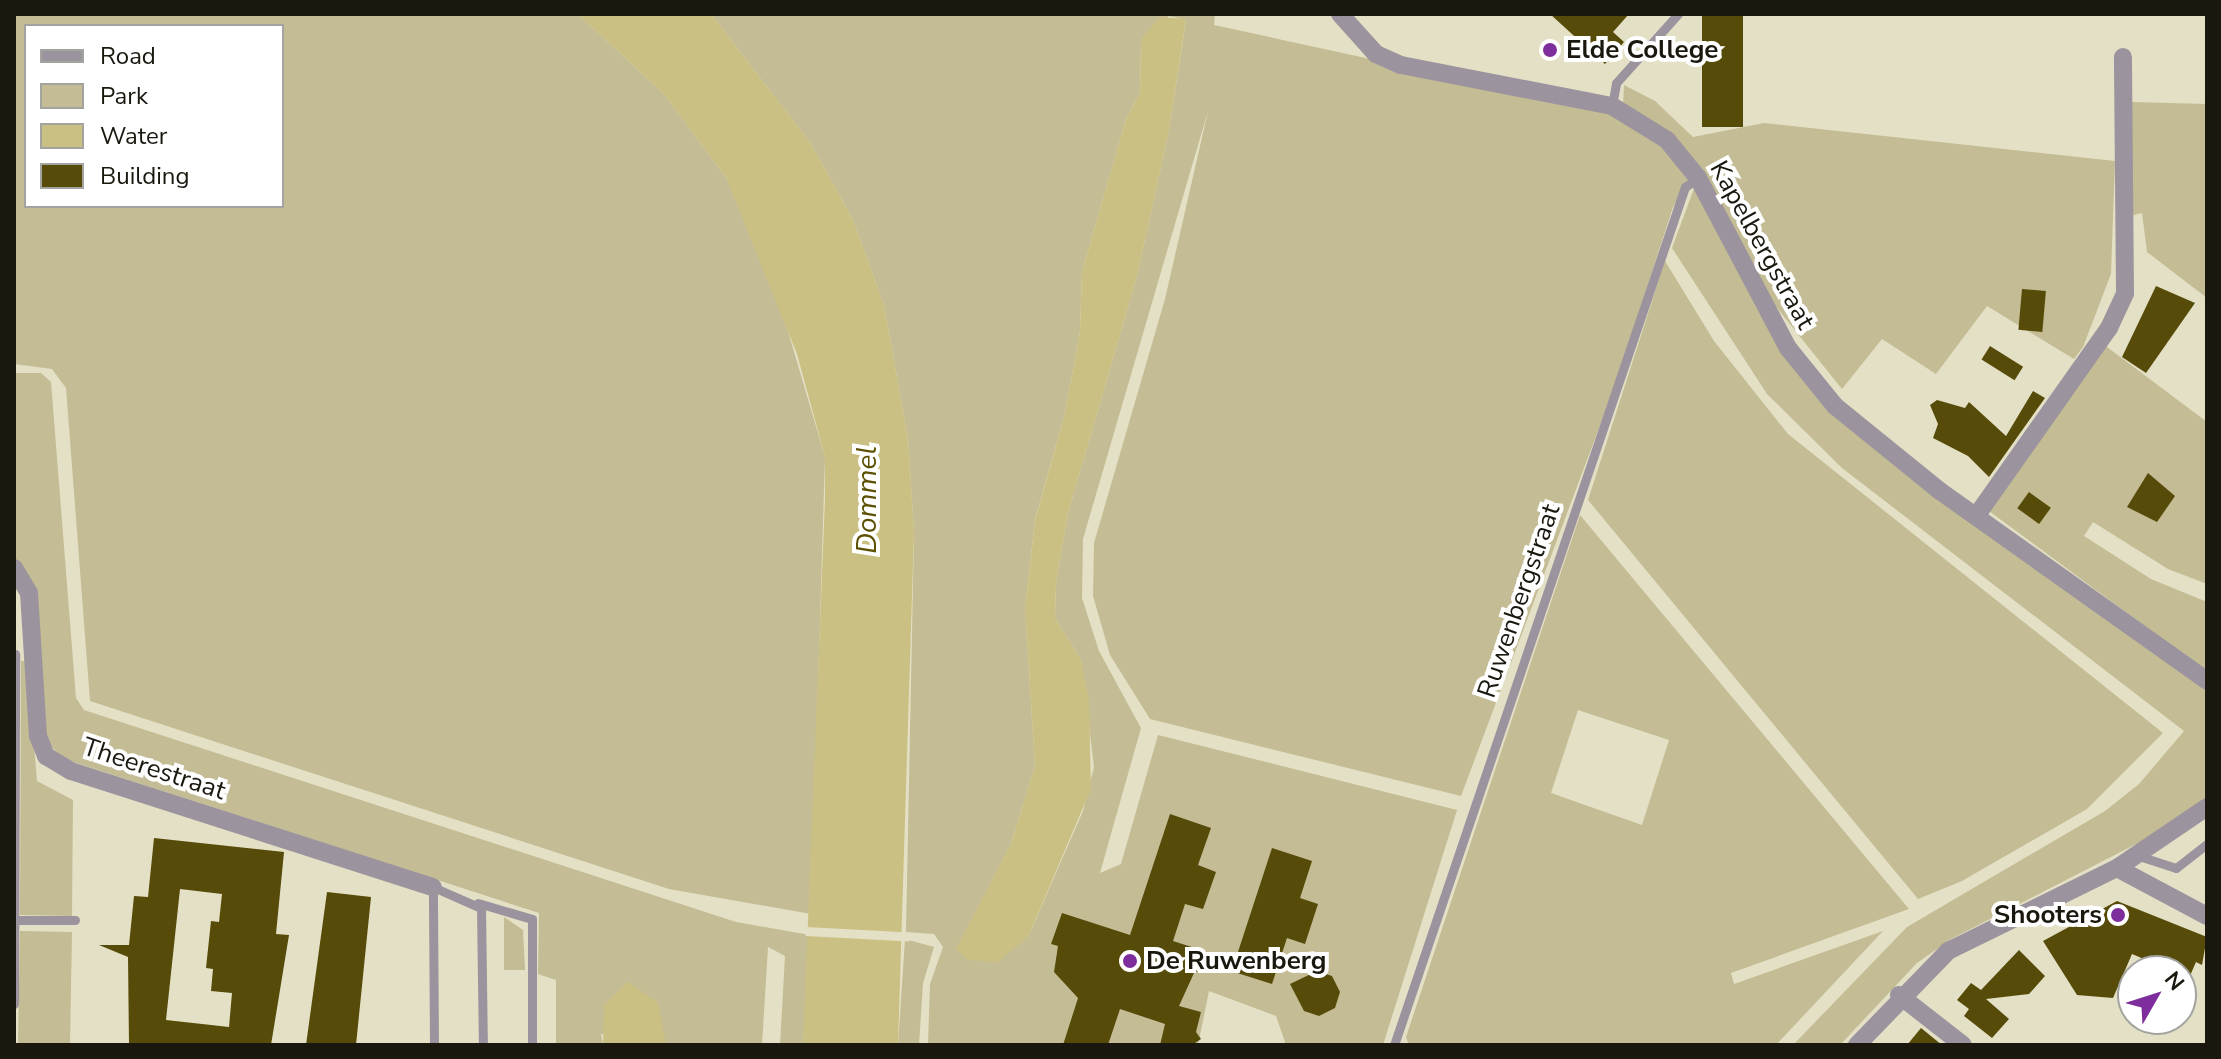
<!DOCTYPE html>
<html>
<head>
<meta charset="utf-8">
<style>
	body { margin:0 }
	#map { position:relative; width:2221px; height:1059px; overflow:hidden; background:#e4e0c5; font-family:"Nunito Sans",sans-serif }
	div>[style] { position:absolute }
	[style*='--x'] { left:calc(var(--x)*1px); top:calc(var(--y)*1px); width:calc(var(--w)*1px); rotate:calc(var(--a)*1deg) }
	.green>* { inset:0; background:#c3bc94; transform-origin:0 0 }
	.water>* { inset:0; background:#cbc083 }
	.pier>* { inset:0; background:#e4e0c5; transform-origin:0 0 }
	.building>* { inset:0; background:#564b09; transform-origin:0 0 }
	.lane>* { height:9px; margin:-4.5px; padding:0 4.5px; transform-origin:4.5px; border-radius:4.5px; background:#9b949e }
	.street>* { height:18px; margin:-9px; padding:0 9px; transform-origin:9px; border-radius:9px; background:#9b949e }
	.dots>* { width:22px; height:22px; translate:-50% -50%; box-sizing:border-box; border:4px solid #fff; border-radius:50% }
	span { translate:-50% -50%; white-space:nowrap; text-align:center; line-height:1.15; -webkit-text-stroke:8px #fff; paint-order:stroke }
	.poi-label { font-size:26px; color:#1a180e; font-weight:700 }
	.left { translate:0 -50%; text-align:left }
	.right { translate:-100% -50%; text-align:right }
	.street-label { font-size:26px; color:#1a180e }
	.water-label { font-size:28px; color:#5c5002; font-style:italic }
	.frame { position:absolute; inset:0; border:16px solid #1a180e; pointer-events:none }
	.legend { position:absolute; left:24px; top:24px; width:260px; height:184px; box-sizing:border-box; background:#fff; border:2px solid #a3a39f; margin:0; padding:10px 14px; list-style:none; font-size:24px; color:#1a180e }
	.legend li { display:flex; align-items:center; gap:16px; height:40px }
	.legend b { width:40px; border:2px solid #a3a39f }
	.north { position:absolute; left:2117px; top:955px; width:80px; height:80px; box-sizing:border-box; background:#fff; border:2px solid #a3a39f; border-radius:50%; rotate:51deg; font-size:22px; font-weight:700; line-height:32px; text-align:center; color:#1a180e }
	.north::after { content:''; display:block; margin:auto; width:28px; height:36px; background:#7e2d9d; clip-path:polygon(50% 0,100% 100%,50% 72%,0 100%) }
</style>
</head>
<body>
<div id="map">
	<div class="green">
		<i style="clip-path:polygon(evenodd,14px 14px,578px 14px,665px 95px,727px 179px,749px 224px,775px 287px,825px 457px,811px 914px,669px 889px,90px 701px,66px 388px,52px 369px,14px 364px,14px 14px,26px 26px,282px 26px,282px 206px,26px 206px,26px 26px)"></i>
		<i style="clip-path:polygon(evenodd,711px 14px,1215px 14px,1214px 25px,1606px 110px,1650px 132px,1692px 178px,1673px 207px,1617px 380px,1461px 796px,1150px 719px,1110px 655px,1093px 596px,1094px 543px,1165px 299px,1208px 111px,1083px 539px,1082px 598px,1099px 651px,1141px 728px,1100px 873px,1121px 864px,1158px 735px,1457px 810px,1383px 1045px,1286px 1045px,1276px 1016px,1209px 991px,1198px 1045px,928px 1045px,930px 984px,943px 947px,934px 934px,906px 932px,914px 532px,908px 439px,884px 305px,853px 220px,811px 144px,711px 14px,1169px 16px,1186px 20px,1169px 130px,1137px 276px,1068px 513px,1056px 583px,1055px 618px,1081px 660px,1094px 767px,1083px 811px,1028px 937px,957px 949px,1011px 844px,1035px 766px,1025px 609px,1035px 520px,1065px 413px,1080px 331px,1082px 272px,1126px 119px,1140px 93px,1141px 39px,1169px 16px)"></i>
		<i style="clip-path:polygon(1624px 85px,1655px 101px,1693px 137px,1764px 123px,2115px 161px,2111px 274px,2083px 347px,2074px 359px,1987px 306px,1936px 374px,1882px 339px,1842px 389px,1757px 283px,1715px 196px,1623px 106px)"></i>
		<i style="clip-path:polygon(2131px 102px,2207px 104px,2207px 298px,2147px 252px,2142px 213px,2130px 216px)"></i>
		<i style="clip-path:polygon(1696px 183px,1802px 377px,2207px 689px,2207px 797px,2140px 842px,1951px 939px,1917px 963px,1840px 1045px,1793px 1045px,1907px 927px,2105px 811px,2139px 784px,2184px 731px,1842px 468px,1767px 394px,1672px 248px)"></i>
		<i style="clip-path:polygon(1665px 261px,1714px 341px,1788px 434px,2163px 733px,2087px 809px,1962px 881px,1918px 899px,1588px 500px)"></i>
		<i style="clip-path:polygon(2103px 344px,2207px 422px,2207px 584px,2168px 569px,2093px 522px,2084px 536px,2151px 579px,2207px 602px,2207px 672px,1985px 508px)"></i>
		<i style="clip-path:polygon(14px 373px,41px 373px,51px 382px,76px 698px,84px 710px,736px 922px,810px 935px,803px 1045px,780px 1045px,785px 956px,768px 947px,762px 1045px,666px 1045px,601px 1034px,603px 1045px,556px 1045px,556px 980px,538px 974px,539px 913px,61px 758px,46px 739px,34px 585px,14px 559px)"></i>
		<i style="clip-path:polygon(evenodd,1580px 515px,1909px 909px,1731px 973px,1734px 984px,1883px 931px,1776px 1045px,1409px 1045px,1406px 1037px,1580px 515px,1578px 710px,1669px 740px,1642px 825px,1551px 793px,1578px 710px)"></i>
		<i style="clip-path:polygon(21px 661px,27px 661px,37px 781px,73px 800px,72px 916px,20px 915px)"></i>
		<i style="clip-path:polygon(504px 917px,523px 930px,525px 970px,504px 970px)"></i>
		<i style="left:20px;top:931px;width:52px;height:114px;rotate:1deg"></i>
		<i style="clip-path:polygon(905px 939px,934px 947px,923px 983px,919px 1045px,898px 1045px)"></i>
	</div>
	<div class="water">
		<i style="clip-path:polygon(578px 14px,711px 14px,811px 144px,853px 220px,884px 305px,908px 439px,914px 532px,898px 1045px,803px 1045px,825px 499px,825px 457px,797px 354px,727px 179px,665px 95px)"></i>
		<i style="clip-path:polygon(1160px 17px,1186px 19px,1169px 130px,1137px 276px,1068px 513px,1056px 583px,1055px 618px,1081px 660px,1089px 701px,1091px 789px,1028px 937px,998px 962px,968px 960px,956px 949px,1011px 844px,1035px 766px,1025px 609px,1035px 521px,1065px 413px,1080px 331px,1082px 272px,1126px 119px,1140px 93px,1141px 39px)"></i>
		<i style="clip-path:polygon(628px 982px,658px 1003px,666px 1045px,603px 1045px,604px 1005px)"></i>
	</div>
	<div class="pier">
		<i style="left:806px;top:927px;width:104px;height:9px;rotate:3deg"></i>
	</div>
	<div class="building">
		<i style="clip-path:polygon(1550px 14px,1629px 14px,1613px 32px,1624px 42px,1605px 64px)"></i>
		<i style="left:1702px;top:14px;width:41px;height:113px"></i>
		<i style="clip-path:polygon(2156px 286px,2195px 303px,2146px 373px,2122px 357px)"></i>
		<i style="left:2022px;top:289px;width:24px;height:41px;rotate:5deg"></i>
		<i style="left:1990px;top:346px;width:39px;height:16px;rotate:32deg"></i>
		<i style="clip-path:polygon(2033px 391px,2045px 398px,1989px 477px,1968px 456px,1933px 438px,1938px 424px,1930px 405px,1937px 400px,1965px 408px,1969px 402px,2006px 436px)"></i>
		<i style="clip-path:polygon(2148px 473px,2175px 496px,2157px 522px,2127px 507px)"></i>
		<i style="left:2029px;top:492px;width:27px;height:20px;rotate:36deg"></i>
		<i style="clip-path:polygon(1170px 814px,1211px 828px,1198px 865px,1216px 872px,1203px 909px,1185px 904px,1173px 941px,1235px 961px,1272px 848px,1312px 861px,1300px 898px,1318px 904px,1305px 944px,1287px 938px,1272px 984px,1231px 971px,1234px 962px,1194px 973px,1179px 1006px,1201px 1012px,1196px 1032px,1201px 1039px,1192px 1045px,1160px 1045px,1165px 1024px,1120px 1009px,1108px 1045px,1063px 1045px,1078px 998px,1054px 972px,1058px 946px,1051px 944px,1062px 913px,1130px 935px)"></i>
		<i style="clip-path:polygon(evenodd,154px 838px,284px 852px,276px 934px,289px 935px,271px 1045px,129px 1045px,128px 957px,99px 945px,129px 945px,134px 896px,148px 897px,154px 838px,180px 889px,222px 894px,219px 922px,211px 921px,206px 968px,213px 969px,211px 991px,232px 993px,229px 1027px,166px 1020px,180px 889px)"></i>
		<i style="clip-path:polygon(327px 892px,371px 897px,356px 1045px,306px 1045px)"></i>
		<i style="clip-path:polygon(2117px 901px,2207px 937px,2202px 965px,2196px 962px,2189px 978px,2132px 954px,2113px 998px,2077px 995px,2043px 941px)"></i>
		<i style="clip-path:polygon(2019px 950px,2045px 976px,2029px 994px,1986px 999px,2009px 1019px,1992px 1038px,1964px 1016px,1969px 1009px,1957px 1000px,1971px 983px,1981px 990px)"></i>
		<i style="clip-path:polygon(1317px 971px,1332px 976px,1340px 992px,1335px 1008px,1319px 1016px,1304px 1011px,1290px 984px)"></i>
		<i style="clip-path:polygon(1921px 1028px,1942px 1045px,1907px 1045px)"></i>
	</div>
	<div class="lane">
		<i style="--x:1612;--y:106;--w:23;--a:-80"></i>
		<i style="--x:1616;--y:83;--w:93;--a:-48.1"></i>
		<i style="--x:2136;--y:855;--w:42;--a:18"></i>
		<i style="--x:2176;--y:868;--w:39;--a:-38"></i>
		<i style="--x:478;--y:903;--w:56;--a:16.5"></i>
		<i style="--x:532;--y:919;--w:126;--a:90"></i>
		<i style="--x:14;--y:920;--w:61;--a:0"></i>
		<i style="--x:14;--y:1004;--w:350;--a:-89.8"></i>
		<i style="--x:434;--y:1045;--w:158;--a:-90.4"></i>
		<i style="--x:433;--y:887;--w:52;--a:23.6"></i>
		<i style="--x:481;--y:908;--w:137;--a:89.2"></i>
		<i style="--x:1394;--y:1045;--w:906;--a:-71.27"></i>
		<i style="--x:1685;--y:187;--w:16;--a:-35"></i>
	</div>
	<div class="street">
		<i style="--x:1340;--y:14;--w:54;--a:48"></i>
		<i style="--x:1376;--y:54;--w:27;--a:24"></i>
		<i style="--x:1401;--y:65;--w:215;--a:11"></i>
		<i style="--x:1612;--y:106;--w:65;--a:31.7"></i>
		<i style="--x:1667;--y:140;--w:49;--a:50.8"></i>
		<i style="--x:1698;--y:178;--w:192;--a:62.1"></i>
		<i style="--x:1788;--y:348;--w:75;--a:51"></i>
		<i style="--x:1835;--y:406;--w:135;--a:39"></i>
		<i style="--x:1940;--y:491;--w:328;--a:35.4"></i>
		<i style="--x:1977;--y:515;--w:229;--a:-54.8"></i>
		<i style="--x:2109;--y:328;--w:38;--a:-65"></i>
		<i style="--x:2125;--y:293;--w:236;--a:-90.5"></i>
		<i style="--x:14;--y:568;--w:29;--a:59"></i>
		<i style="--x:29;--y:593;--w:143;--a:86.4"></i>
		<i style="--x:38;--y:736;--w:22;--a:68"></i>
		<i style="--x:46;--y:756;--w:29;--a:31"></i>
		<i style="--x:71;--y:771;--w:380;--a:17.8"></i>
		<i style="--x:2117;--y:868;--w:102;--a:28.1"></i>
		<i style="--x:1899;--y:995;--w:81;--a:38"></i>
		<i style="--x:1857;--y:1045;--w:131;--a:-45.9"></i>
		<i style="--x:1948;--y:951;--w:188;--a:-26.2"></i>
		<i style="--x:2117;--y:868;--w:109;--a:-34.1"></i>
	</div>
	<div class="dots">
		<i style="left:1550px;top:50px;background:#7e2d9d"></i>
		<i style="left:2118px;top:915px;background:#7e2d9d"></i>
		<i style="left:1130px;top:961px;background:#7e2d9d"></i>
	</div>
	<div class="poi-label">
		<span class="left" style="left:1566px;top:50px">Elde College</span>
		<span class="right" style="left:2102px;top:915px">Shooters</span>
		<span class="left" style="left:1146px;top:961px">De Ruwenberg</span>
	</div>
	<div class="street-label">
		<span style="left:1762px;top:245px;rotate:61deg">Kapelbergstraat</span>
		<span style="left:1519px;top:601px;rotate:-71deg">Ruwenbergstraat</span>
		<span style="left:154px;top:769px;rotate:18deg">Theerestraat</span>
	</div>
	<div class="water-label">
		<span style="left:867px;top:500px;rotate:-90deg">Dommel</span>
	</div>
	<div class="frame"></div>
	<ul class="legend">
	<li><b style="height:10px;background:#9b949e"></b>Road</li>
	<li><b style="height:22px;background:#c3bc94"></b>Park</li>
	<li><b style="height:22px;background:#cbc083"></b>Water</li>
	<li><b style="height:22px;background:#564b09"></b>Building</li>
	</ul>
	<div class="north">N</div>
</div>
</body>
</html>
